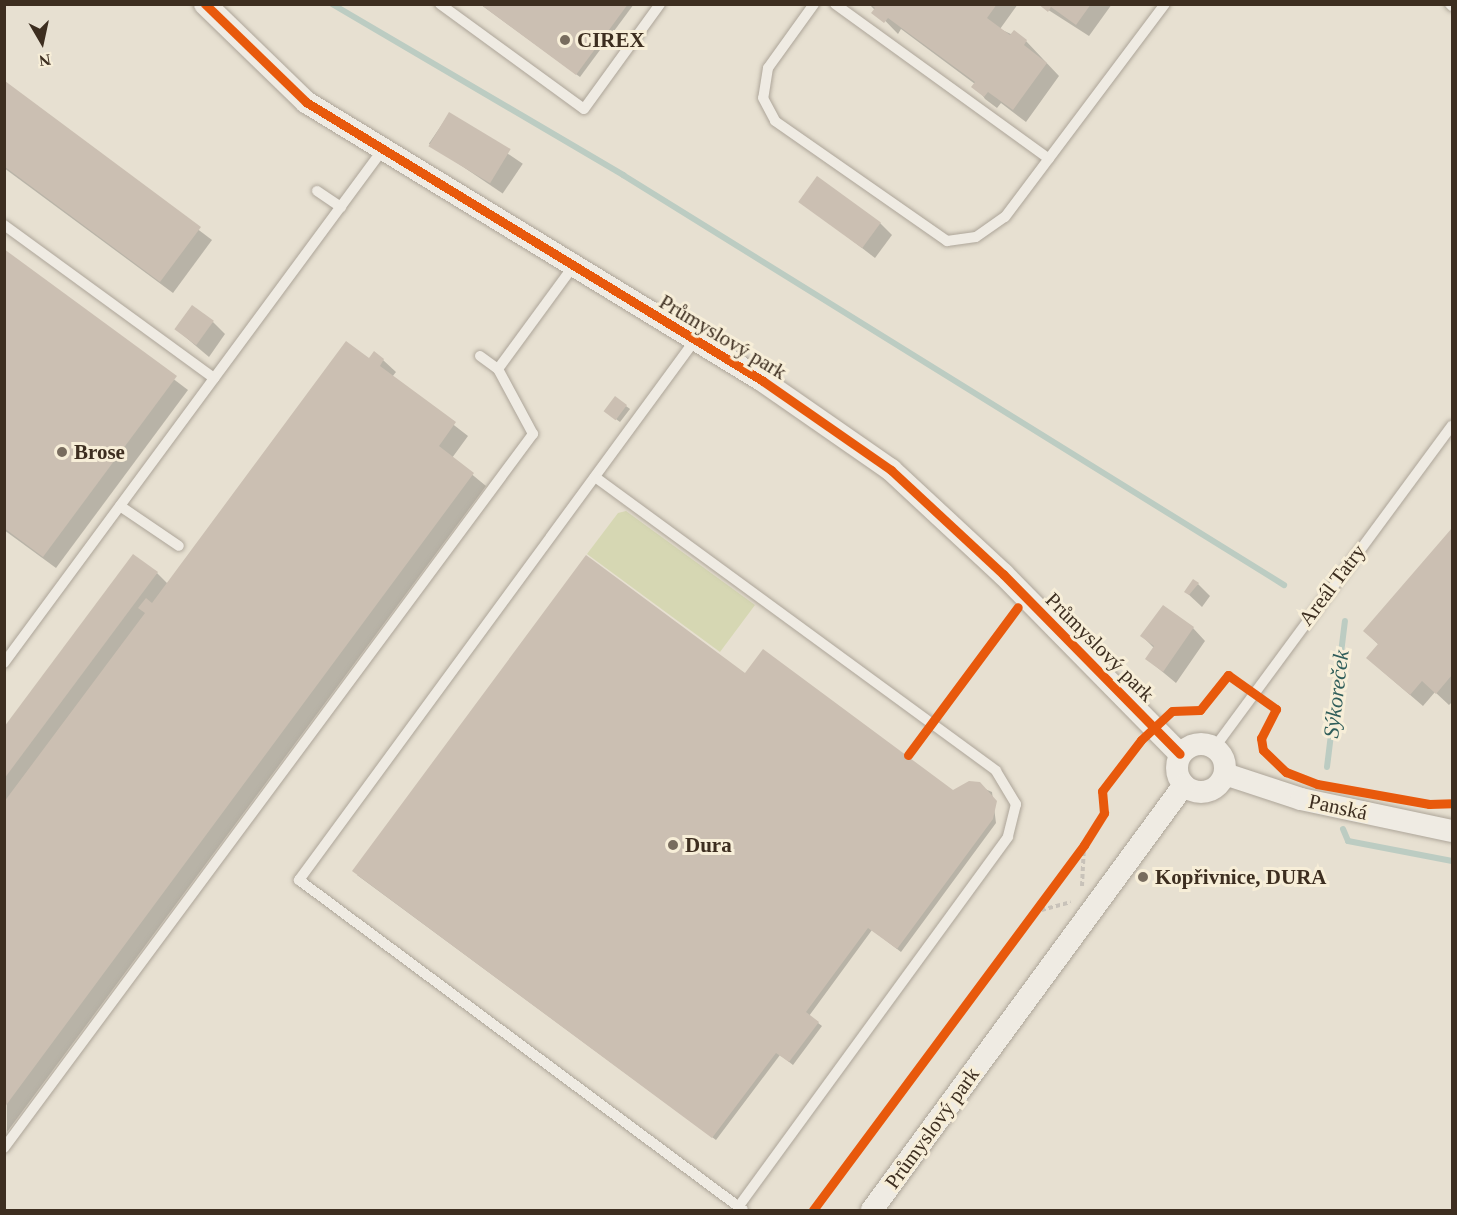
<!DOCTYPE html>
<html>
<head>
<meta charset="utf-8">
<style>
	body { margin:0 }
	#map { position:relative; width:1457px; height:1215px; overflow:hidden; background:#e7e0d1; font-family:Georgia,serif }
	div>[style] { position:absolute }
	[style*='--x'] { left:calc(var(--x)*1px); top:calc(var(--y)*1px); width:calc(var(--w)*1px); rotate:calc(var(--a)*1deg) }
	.green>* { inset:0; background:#d6d7b3 }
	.shadow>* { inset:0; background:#0003; transform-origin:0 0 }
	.stream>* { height:6px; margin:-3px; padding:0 3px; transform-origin:3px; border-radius:3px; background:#bcccc2 }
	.building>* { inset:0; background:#cbbfb2; transform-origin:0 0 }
	.path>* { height:4px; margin-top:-2px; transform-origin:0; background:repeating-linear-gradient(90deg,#c8c2b9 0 4.5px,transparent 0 7.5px) }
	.roads { filter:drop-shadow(0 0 2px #ada599) drop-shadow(0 0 2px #ada599) }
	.service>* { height:10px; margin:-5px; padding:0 5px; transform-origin:5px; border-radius:5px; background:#efebe3 }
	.minor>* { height:22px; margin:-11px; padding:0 11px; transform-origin:11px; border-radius:11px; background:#efebe3 }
	.minor>.ring { margin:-11px; padding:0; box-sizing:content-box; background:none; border:22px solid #efebe3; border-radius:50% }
	.cycleway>* { height:9px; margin:-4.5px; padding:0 4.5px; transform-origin:4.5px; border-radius:4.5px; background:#e8590c }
	.dots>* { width:16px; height:16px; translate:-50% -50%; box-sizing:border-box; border:3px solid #f7eed8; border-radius:50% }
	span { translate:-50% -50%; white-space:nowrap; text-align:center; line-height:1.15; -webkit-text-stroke:6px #f7eed8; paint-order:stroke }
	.poi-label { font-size:21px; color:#3d2e20; font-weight:700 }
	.left { translate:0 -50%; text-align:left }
	.street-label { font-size:21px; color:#3d2e20 }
	.water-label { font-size:22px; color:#2f5d5a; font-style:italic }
	.frame { position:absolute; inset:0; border:6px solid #3d2e20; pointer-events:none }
	.north { position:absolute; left:12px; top:12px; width:60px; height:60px; -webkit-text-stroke:4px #f7eed8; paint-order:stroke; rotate:171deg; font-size:16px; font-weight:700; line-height:24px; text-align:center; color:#3d2e20 }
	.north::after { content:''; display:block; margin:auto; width:21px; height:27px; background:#3d2e20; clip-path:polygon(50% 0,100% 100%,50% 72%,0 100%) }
</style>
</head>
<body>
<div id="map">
	<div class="green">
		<i style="clip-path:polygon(626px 511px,755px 605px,720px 652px,587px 554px,618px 513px)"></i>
	</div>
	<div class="shadow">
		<i style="clip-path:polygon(480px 4px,634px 4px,580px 77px)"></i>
		<i style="clip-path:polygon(869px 4px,1018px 4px,1000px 29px,1026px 41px,1059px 76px,1026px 122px,1001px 103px,997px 108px,985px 99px,975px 84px,901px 29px,898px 34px)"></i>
		<i style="clip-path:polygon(1039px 4px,1112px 4px,1089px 36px)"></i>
		<i style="clip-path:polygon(4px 83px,212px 240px,173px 293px,4px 168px)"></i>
		<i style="left:449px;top:114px;width:89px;height:36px;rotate:34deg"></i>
		<i style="clip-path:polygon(801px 201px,880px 223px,892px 235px,875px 258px)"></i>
		<i style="clip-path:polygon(4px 251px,188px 390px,56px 568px,4px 530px)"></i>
		<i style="clip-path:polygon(213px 322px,225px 334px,209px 357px,177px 330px)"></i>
		<i style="clip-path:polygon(370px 360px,383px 360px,396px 372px,392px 377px,468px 436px,452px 458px,486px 486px,7px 1132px,4px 730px,157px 573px,168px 584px)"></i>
		<i style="clip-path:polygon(626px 406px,630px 409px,620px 422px,609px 414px)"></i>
		<i style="clip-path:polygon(1452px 531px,1452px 702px,1449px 705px,1435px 692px,1423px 706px,1381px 670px,1379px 645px,1365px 631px)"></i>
		<i style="clip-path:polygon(1198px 584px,1210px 596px,1202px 607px,1186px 592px)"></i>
		<i style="clip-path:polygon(1193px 628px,1205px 641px,1176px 683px,1147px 659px,1154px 648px,1142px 636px)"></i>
		<i style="clip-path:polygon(745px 675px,953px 792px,969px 782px,992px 792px,996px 823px,901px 952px,872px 930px,809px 1016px,822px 1026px,793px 1065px,780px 1055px,716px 1140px,357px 875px)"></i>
	</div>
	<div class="stream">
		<i style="--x:332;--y:4;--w:338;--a:30.4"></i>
		<i style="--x:623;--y:175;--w:778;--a:31.81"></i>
		<i style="--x:1327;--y:767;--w:147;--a:-83"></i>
		<i style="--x:1343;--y:829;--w:13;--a:67"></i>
		<i style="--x:1348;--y:841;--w:106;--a:10.9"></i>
	</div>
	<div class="building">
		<i style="clip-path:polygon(480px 4px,628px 4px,576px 75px)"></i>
		<i style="clip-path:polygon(870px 4px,997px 4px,987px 18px,1010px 35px,1014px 30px,1027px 40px,1024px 45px,1047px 63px,1013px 110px,988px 92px,984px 97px,971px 87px,975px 82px,888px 18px,884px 23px,871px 13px,875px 8px)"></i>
		<i style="clip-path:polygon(1038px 4px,1091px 4px,1076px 25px,1051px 7px,1048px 12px)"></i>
		<i style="clip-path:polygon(5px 81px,201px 227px,160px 282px,5px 167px)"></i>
		<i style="left:449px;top:112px;width:72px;height:40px;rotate:31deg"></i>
		<i style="left:817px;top:176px;width:79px;height:32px;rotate:36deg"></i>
		<i style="clip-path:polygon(4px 249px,177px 376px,43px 557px,4px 528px)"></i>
		<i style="left:192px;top:305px;width:27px;height:30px;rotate:36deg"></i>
		<i style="clip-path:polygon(346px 341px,369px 358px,374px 351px,384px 359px,380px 366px,456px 422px,439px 446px,474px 473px,4px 1108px,4px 802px,145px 613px,138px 608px,146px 598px,152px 603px)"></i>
		<i style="left:615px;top:396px;width:15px;height:19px;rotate:37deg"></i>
		<i style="clip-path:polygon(1452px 528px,1452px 675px,1436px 694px,1422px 681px,1410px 695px,1366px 658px,1378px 644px,1363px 631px)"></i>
		<i style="clip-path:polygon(133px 554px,158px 572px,4px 779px,4px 727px)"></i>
		<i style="clip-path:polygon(586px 555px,745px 673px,763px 649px,953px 790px,969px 781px,980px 782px,997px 801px,993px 819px,897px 949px,868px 928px,806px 1012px,819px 1022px,789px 1062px,776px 1053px,712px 1138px,352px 871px)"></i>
		<i style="clip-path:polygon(1193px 579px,1199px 583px,1189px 595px,1184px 592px)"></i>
		<i style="clip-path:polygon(1163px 605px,1194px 627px,1163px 672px,1145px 659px,1154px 646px,1140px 636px)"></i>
	</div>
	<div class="path">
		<i style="--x:1082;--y:886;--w:41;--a:-87.2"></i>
		<i style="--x:1034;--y:912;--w:38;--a:-15"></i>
	</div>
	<div class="roads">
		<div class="service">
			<i style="--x:440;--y:4;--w:178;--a:36.1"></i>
			<i style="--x:584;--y:109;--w:130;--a:-54.1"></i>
			<i style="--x:814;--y:4;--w:79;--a:125.7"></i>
			<i style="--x:768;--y:68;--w:30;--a:99"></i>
			<i style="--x:763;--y:98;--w:26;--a:62"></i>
			<i style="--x:775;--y:121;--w:210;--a:34.9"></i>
			<i style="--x:947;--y:241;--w:29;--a:-8"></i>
			<i style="--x:976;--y:237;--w:35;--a:-35"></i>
			<i style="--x:1005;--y:217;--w:266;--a:-53.1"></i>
			<i style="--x:835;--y:4;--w:264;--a:35.9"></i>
			<i style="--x:1450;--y:4;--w:3;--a:45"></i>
			<i style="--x:317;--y:191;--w:29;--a:34"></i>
			<i style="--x:4;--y:225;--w:260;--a:36.1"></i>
			<i style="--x:695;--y:340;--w:670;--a:126.25"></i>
			<i style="--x:299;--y:880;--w:553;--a:36.62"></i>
			<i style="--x:480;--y:356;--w:22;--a:36"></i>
			<i style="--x:498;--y:369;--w:125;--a:-53.8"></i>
			<i style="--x:595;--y:477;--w:497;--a:36.2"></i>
			<i style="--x:996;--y:771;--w:39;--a:59"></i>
			<i style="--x:1016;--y:804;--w:34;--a:104"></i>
			<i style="--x:1008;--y:837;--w:458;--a:126.1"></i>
			<i style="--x:120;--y:506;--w:71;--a:34.1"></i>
			<i style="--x:4;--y:663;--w:635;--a:-53.58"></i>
			<i style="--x:1215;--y:747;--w:399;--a:-53.6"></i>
			<i style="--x:4;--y:1148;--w:889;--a:-53.47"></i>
			<i style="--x:533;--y:434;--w:74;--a:-118.3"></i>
		</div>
		<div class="minor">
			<i style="--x:205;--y:4;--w:141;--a:44.1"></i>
			<i style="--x:306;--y:102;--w:535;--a:31.4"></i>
			<i style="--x:763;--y:381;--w:156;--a:34.8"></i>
			<i style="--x:891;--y:470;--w:153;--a:42.9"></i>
			<i style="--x:1003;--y:574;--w:252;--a:45.5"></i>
			<i class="ring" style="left:1177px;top:744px;width:26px;height:26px"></i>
			<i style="--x:1225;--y:774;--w:80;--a:18.2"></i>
			<i style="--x:1301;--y:799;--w:154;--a:12"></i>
			<i style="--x:872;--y:1210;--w:527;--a:-53.72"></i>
		</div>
	</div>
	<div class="cycleway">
		<i style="--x:205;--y:4;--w:141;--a:44.1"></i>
		<i style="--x:306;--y:102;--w:535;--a:31.4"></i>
		<i style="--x:763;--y:381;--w:156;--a:34.8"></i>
		<i style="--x:891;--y:470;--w:153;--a:42.9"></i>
		<i style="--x:1003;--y:574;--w:252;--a:45.5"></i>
		<i style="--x:908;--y:755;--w:184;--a:-53.4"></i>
		<i style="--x:813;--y:1210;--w:455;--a:-53.4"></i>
		<i style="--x:1084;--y:845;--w:38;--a:-58"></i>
		<i style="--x:1104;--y:813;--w:22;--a:-95"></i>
		<i style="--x:1102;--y:791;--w:64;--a:-52.6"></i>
		<i style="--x:1141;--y:740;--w:42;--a:-43.1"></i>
		<i style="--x:1172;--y:711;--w:28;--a:-2"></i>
		<i style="--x:1200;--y:710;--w:45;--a:-51.3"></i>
		<i style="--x:1228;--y:675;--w:59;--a:35.3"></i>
		<i style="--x:1276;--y:709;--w:33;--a:117"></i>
		<i style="--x:1261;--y:738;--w:12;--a:81"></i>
		<i style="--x:1263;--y:750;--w:32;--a:44"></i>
		<i style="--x:1286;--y:772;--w:33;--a:21"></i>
		<i style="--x:1317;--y:784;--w:114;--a:10.1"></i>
		<i style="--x:1429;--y:804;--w:23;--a:-2"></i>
	</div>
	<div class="dots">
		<i style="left:565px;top:40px;background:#786c5e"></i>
		<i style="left:62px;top:452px;background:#786c5e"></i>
		<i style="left:673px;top:845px;background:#786c5e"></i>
		<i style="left:1143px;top:877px;background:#786c5e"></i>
	</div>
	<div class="poi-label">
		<span class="left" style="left:577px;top:40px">CIREX</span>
		<span class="left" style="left:74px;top:452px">Brose</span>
		<span class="left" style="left:685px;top:845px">Dura</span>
		<span class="left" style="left:1155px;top:877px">Kopřivnice, DURA</span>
	</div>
	<div class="street-label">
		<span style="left:723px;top:337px;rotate:31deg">Průmyslový park</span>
		<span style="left:1332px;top:585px;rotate:-53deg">Areál Tatry</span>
		<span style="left:1100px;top:647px;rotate:45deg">Průmyslový park</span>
		<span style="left:1338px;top:807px;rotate:12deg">Panská</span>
		<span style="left:932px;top:1128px;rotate:-54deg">Průmyslový park</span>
	</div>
	<div class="water-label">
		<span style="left:1336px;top:694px;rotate:-83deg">Sýkoreček</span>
	</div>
	<div class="frame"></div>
	<div class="north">N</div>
</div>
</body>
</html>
